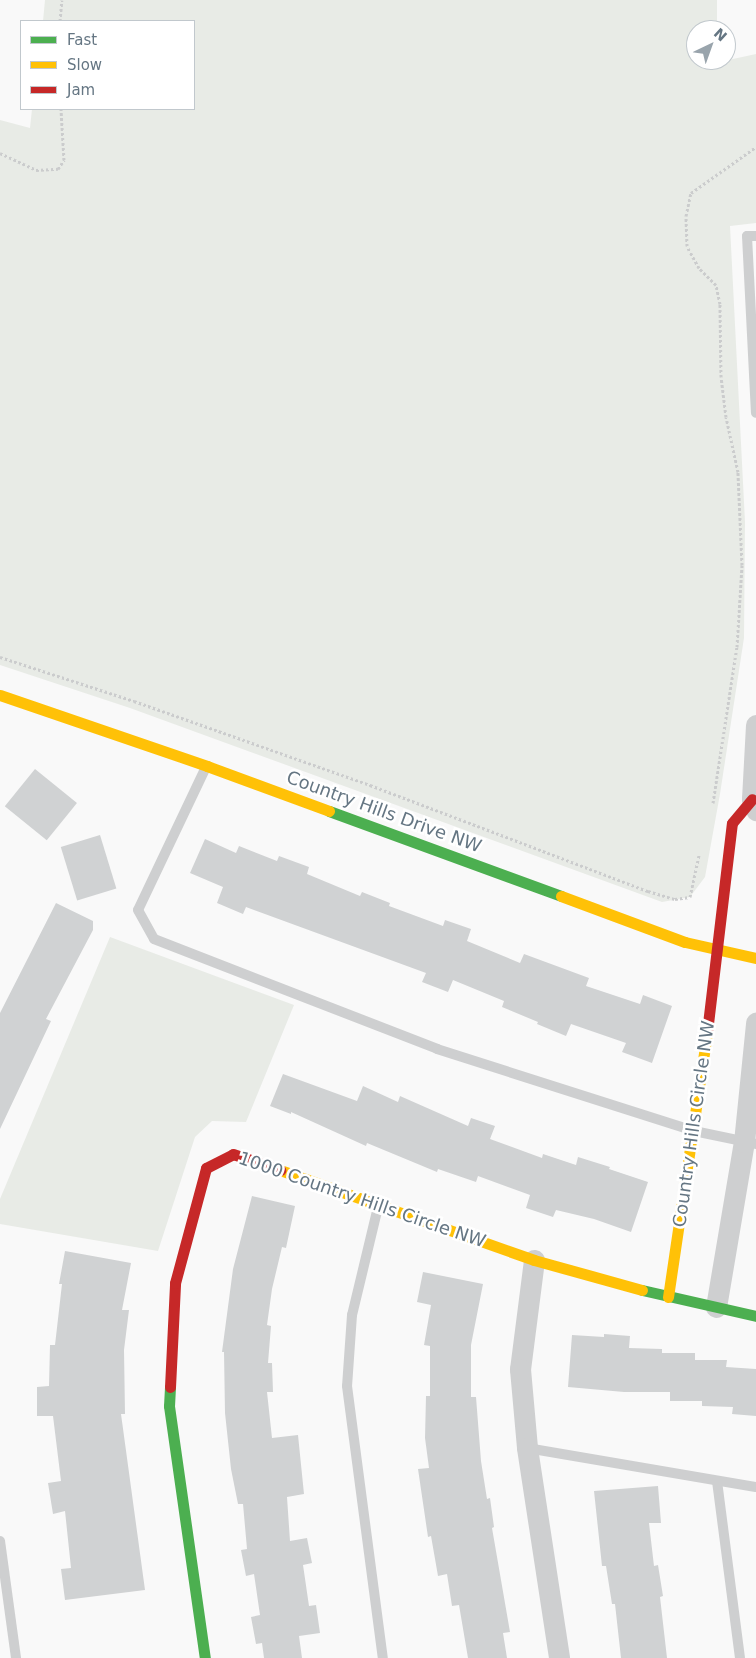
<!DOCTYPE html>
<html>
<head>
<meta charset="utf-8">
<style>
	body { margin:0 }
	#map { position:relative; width:756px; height:1658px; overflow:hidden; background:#f9f9f9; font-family:"DejaVu Sans",sans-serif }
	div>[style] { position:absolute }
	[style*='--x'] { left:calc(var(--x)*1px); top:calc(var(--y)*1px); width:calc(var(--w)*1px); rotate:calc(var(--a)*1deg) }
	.green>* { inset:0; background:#e8ebe6 }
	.building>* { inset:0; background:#d0d2d3; transform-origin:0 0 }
	.path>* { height:3px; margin-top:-1.5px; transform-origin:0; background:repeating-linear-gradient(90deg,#cbcccd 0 2.5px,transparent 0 5px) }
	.lane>* { height:10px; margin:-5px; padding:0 5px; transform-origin:5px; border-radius:5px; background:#cecfd0 }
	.street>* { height:21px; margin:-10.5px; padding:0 10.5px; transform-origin:10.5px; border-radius:10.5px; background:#cecfd0 }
	.fast>* { height:11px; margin:-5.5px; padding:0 5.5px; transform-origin:5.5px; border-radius:5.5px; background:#4caf50 }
	.slow>* { height:11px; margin:-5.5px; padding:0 5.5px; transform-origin:5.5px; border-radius:5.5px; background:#ffc107 }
	.jam>* { height:11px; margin:-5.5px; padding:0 5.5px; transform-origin:5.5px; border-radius:5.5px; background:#c62828 }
	span { translate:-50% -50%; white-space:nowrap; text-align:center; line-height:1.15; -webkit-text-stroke:5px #fff; paint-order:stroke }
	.street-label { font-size:18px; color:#657683 }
	.legend { position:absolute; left:20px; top:20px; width:175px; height:90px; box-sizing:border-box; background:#fff; border:1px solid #c1c8cd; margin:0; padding:6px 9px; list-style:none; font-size:15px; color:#657683 }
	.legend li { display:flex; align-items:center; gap:10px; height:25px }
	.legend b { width:25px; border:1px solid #c1c8cd }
	.north { position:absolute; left:686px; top:20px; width:50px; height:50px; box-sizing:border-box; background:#fff; border:1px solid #c1c8cd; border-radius:50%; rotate:42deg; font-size:14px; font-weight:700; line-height:20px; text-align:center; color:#657683 }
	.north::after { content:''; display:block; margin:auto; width:18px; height:22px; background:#99a4ac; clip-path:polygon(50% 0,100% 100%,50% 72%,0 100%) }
</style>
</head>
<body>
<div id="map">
	<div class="green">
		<i style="clip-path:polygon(45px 0,717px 0,717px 30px,696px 30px,696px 60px,718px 60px,719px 62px,756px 54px,756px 223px,730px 226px,745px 522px,744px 638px,720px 794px,705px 877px,690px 897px,662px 902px,130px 708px,0 665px,0 120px,30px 128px,32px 109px,194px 109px,194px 21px,43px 21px)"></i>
		<i style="clip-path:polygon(110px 937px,294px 1005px,246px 1122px,212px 1121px,195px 1137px,158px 1251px,0 1224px,0 1199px)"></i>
	</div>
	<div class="building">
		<i style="left:35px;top:769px;width:54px;height:48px;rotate:39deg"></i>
		<i style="left:100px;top:835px;width:56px;height:41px;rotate:73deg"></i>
		<i style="clip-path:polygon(205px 839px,236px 853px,239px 846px,277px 861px,279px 856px,309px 867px,307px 874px,360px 896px,362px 892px,390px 903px,389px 906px,443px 926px,445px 920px,471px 929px,467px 941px,520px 963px,524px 954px,589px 978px,586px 986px,640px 1004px,643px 995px,672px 1006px,652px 1063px,622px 1052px,626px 1043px,571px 1024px,566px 1036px,537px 1024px,538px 1022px,502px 1007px,504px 1001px,453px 980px,448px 992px,422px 982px,426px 973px,246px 907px,243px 914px,217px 903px,223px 887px,190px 873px)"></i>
		<i style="clip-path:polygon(56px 903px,93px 921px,93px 930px,46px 1019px,51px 1021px,0 1129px,0 1013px)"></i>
		<i style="clip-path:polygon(283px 1074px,357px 1101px,363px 1086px,398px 1102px,400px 1096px,468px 1126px,471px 1118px,495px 1126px,490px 1139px,542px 1158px,543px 1154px,576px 1165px,578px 1157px,610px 1167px,609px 1169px,648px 1182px,631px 1232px,594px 1219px,556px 1210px,553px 1217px,526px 1208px,530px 1195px,478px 1176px,476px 1182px,438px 1169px,437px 1172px,367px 1143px,366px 1146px,291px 1112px,291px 1114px,270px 1106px)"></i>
		<i style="clip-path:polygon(252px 1196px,295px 1206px,286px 1248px,282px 1247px,272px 1289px,267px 1325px,271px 1326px,268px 1363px,272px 1363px,273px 1392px,267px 1392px,272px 1438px,298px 1435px,304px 1494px,287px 1497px,290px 1541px,307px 1538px,312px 1563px,303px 1565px,309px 1606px,316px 1605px,320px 1633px,299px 1636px,302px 1658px,264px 1658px,262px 1643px,256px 1644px,251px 1617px,260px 1615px,254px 1574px,246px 1576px,241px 1550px,247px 1549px,243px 1504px,238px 1504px,231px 1469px,225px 1413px,224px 1352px,222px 1352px,233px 1269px)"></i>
		<i style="clip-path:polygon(65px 1251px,131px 1263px,122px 1310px,129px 1310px,124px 1350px,125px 1414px,121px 1414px,145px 1590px,65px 1600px,61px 1569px,71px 1568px,65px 1511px,53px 1514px,48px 1483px,61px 1481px,53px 1416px,37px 1416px,37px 1387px,49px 1386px,50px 1345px,55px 1345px,62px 1284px,59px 1284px)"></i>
		<i style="clip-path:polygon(423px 1272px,483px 1284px,471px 1345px,471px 1397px,476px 1397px,481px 1461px,487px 1499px,490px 1498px,494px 1527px,492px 1528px,510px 1632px,503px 1633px,507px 1658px,468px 1658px,459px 1605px,452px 1606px,447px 1574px,438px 1576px,431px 1536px,428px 1537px,418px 1469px,429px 1468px,425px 1438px,426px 1396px,430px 1396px,430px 1346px,424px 1345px,431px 1305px,417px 1302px)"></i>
		<i style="clip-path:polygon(604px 1334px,630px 1336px,629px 1348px,662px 1349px,662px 1353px,695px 1353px,695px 1360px,727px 1360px,726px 1367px,756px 1369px,756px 1416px,732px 1414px,733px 1407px,702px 1406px,702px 1401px,670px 1401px,670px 1392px,624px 1392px,568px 1387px,572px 1335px,604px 1337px)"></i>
		<i style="clip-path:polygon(658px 1486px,661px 1523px,649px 1523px,654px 1566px,658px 1565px,663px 1596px,660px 1597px,667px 1658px,621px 1658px,615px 1604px,612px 1604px,606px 1566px,602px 1566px,594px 1491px)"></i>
	</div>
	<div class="path">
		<i style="--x:60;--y:21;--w:21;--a:-85"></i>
		<i style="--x:0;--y:153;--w:40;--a:25"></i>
		<i style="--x:36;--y:170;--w:22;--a:-3"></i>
		<i style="--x:58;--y:169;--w:11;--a:-56"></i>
		<i style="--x:64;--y:160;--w:51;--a:-93.4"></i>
		<i style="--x:0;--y:657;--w:141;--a:18.2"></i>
		<i style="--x:134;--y:701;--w:251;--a:19.6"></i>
		<i style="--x:370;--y:785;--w:298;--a:20.9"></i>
		<i style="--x:648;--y:891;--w:28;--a:17"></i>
		<i style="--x:675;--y:899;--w:15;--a:-8"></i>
		<i style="--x:690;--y:897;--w:43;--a:-77.9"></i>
		<i style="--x:713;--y:803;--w:158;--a:-81.3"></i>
		<i style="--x:737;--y:647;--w:82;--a:-86.5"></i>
		<i style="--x:742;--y:565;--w:93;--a:-92.5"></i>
		<i style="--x:738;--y:472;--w:56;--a:-102.3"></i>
		<i style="--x:726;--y:417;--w:40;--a:-97.1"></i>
		<i style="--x:721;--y:377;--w:73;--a:-90.8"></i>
		<i style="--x:720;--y:304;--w:19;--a:-102"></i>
		<i style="--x:716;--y:285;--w:24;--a:-135"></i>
		<i style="--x:699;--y:268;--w:25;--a:-119"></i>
		<i style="--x:687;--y:246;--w:30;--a:-92"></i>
		<i style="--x:686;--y:216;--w:24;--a:-78"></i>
		<i style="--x:691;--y:193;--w:80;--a:-35.3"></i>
	</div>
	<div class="lane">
		<i style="--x:756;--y:236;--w:9;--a:180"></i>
		<i style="--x:747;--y:236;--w:177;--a:87.1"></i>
		<i style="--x:206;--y:767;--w:158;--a:115.4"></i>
		<i style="--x:138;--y:910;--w:33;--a:61"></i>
		<i style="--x:154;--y:939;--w:304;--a:21.2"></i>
		<i style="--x:437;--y:1049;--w:270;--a:17.7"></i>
		<i style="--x:694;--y:1131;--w:63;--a:11.8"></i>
		<i style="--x:378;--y:1207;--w:111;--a:103.5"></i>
		<i style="--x:352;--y:1315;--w:71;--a:94"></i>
		<i style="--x:347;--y:1386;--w:274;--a:82.5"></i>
		<i style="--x:527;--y:1448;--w:232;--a:9.7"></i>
		<i style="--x:717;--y:1481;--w:178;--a:82.6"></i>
		<i style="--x:0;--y:1541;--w:118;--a:82.2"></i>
	</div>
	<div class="street">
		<i style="--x:756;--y:725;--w:74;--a:93.1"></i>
		<i style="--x:752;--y:799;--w:12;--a:70"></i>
		<i style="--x:534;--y:1260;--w:110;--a:97.3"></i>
		<i style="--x:520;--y:1369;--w:79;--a:84.9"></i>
		<i style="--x:527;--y:1448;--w:212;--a:81.3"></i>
		<i style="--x:716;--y:1307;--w:167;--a:-80.4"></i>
		<i style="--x:744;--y:1142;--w:120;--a:-84.2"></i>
	</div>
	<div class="fast">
		<i style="--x:329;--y:811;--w:247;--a:20.1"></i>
		<i style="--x:642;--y:1290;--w:117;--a:12.8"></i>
		<i style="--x:170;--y:1387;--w:19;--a:93"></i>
		<i style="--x:169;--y:1406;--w:255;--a:81.9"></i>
	</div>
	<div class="slow">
		<i style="--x:0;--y:695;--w:219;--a:18.9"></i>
		<i style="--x:207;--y:766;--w:130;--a:20.2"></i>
		<i style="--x:561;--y:896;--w:132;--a:20.4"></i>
		<i style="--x:685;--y:942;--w:73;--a:12.7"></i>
		<i style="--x:280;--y:1170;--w:269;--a:19.5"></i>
		<i style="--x:534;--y:1260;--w:112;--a:15.5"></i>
		<i style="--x:668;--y:1297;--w:268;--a:-81.6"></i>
	</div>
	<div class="jam">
		<i style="--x:707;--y:1032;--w:210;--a:-83.2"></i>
		<i style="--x:732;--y:823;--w:31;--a:-50"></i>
		<i style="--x:170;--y:1387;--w:104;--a:-87.2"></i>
		<i style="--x:175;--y:1283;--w:119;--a:-74.9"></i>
		<i style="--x:206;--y:1168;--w:30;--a:-27"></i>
		<i style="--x:233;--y:1154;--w:50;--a:18.8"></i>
	</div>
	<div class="street-label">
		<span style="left:384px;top:812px;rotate:20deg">Country Hills Drive NW</span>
		<span style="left:694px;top:1124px;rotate:-82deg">Country Hills Circle NW</span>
		<span style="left:362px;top:1200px;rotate:19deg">1000 Country Hills Circle NW</span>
	</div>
	<ul class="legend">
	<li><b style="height:6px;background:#4caf50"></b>Fast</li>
	<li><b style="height:6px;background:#ffc107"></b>Slow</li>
	<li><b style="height:6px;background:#c62828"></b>Jam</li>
	</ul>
	<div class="north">N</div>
</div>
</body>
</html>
